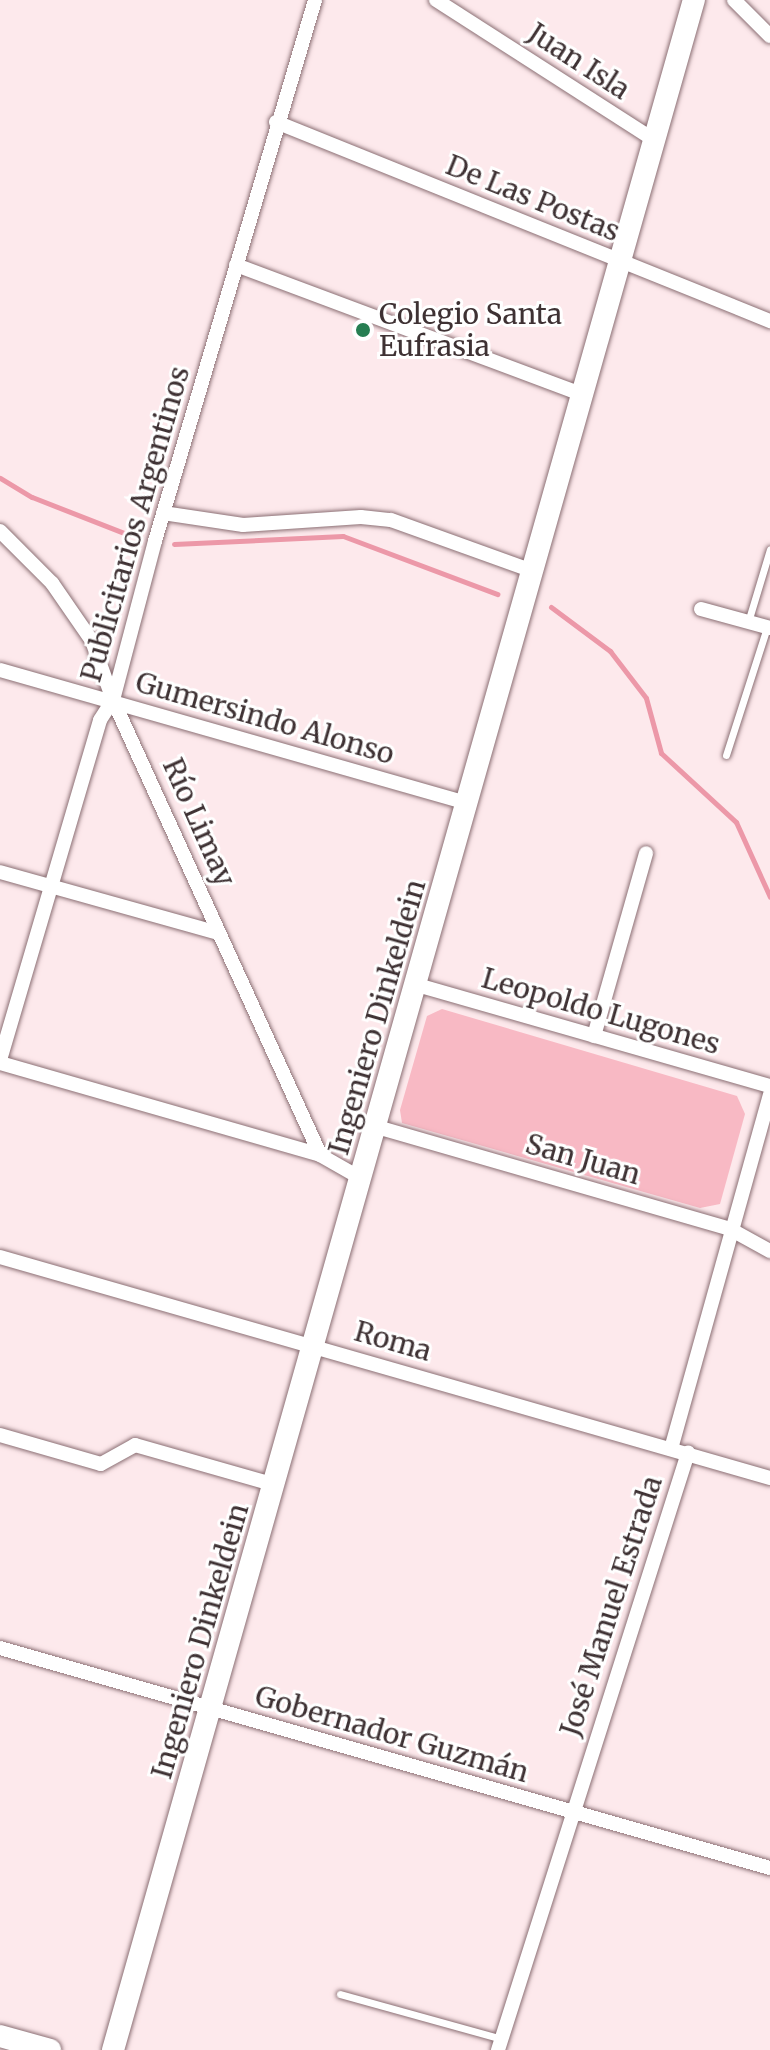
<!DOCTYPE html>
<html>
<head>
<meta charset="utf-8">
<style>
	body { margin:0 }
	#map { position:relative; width:770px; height:2050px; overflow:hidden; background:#fde9ec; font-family:Merriweather,serif }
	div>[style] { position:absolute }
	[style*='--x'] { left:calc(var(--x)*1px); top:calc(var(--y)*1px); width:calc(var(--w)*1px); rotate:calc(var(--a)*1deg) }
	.green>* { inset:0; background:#f8b9c4 }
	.stream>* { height:5px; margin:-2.5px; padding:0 2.5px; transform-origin:2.5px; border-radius:2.5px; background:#ec98a8 }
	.roads { filter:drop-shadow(0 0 2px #8b6f74) drop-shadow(0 0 2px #8b6f74) }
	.lane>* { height:7px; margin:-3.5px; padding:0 3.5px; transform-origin:3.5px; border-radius:3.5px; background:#fff }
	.street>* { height:14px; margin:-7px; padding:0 7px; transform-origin:7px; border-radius:7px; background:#fff }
	.secondary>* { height:22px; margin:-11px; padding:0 11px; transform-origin:11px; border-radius:11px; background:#fff }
	.dots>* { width:22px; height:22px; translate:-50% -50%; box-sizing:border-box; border:4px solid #fff; border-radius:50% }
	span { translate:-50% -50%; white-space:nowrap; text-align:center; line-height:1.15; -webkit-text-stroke:6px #fff; paint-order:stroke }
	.street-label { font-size:28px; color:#3e3133 }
	.poi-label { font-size:28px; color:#3e3133 }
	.left { translate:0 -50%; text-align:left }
</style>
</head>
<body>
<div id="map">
	<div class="green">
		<i style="clip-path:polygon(442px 1009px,737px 1096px,745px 1114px,720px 1204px,700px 1208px,402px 1123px,400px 1110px,427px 1016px)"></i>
	</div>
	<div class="stream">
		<i style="--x:0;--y:478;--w:37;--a:31"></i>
		<i style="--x:32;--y:497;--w:104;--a:21.4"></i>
		<i style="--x:174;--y:544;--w:169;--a:-2.7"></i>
		<i style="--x:343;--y:536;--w:165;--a:20.6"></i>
		<i style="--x:551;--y:607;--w:74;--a:36.7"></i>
		<i style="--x:610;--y:651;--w:59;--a:52.5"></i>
		<i style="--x:646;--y:698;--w:57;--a:74.7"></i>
		<i style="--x:661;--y:753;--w:102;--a:42.6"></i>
		<i style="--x:736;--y:822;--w:82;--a:65.6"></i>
	</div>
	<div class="roads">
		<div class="lane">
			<i style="--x:748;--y:622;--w:76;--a:-73.2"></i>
			<i style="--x:726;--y:755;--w:134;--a:-72.2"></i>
			<i style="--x:340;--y:1994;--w:168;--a:15.5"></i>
		</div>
		<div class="street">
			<i style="--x:436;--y:0;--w:259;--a:32.7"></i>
			<i style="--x:734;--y:0;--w:51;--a:45"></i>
			<i style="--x:276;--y:122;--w:533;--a:21.94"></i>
			<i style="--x:236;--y:265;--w:368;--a:20.5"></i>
			<i style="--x:163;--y:513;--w:81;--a:8.5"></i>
			<i style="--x:243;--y:525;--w:118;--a:-3.9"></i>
			<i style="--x:361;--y:517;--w:30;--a:6"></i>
			<i style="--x:391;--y:520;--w:151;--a:19.8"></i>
			<i style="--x:0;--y:531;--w:74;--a:45"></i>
			<i style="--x:52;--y:583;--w:70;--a:55.4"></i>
			<i style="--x:92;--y:641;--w:63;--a:70.4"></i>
			<i style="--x:113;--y:700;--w:500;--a:65.5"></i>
			<i style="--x:701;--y:609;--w:72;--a:15.4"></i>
			<i style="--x:0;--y:670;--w:488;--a:15.9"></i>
			<i style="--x:0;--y:872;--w:227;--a:15.6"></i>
			<i style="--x:417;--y:985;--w:367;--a:16"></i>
			<i style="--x:594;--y:1036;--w:190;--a:-74.1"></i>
			<i style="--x:0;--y:1060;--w:354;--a:-73.6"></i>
			<i style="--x:100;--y:720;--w:24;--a:-57"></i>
			<i style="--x:113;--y:700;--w:164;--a:-75.2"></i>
			<i style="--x:155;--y:541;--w:564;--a:-73.52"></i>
			<i style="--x:0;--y:1063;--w:333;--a:16"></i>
			<i style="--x:320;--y:1155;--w:48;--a:29.7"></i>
			<i style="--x:377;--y:1127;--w:367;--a:16.1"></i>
			<i style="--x:730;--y:1229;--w:46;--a:28.8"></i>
			<i style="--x:0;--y:1257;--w:801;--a:16.01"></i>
			<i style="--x:0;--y:1435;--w:105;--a:16"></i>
			<i style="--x:101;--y:1464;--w:39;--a:-29"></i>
			<i style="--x:135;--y:1445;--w:146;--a:15.9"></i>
			<i style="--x:671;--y:1449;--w:368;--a:-74.4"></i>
			<i style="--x:0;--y:1648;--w:801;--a:15.95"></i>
			<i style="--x:498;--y:2050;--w:627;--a:-72.35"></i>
		</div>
		<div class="secondary">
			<i style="--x:0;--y:2036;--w:52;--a:15.6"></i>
			<i style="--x:113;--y:2050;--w:2131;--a:-74.18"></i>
		</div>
	</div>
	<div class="dots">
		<i style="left:363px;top:330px;background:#277e52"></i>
	</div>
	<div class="street-label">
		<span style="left:579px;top:61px;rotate:33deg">Juan Isla</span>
		<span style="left:533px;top:198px;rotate:22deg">De Las Postas</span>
		<span style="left:135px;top:524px;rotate:-74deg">Publicitarios Argentinos</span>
		<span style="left:265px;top:718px;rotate:16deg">Gumersindo Alonso</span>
		<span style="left:199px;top:822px;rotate:66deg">Río Limay</span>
		<span style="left:601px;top:1011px;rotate:16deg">Leopoldo Lugones</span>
		<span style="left:377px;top:1017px;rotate:-74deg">Ingeniero Dinkeldein</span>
		<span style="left:583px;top:1159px;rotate:16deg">San Juan</span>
		<span style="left:393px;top:1341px;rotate:16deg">Roma</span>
		<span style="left:611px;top:1606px;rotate:-72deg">José Manuel Estrada</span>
		<span style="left:200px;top:1641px;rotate:-74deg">Ingeniero Dinkeldein</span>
		<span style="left:392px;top:1734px;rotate:16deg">Gobernador Guzmán</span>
	</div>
	<div class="poi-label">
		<span class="left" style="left:379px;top:330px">Colegio Santa<br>Eufrasia</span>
	</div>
</div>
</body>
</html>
